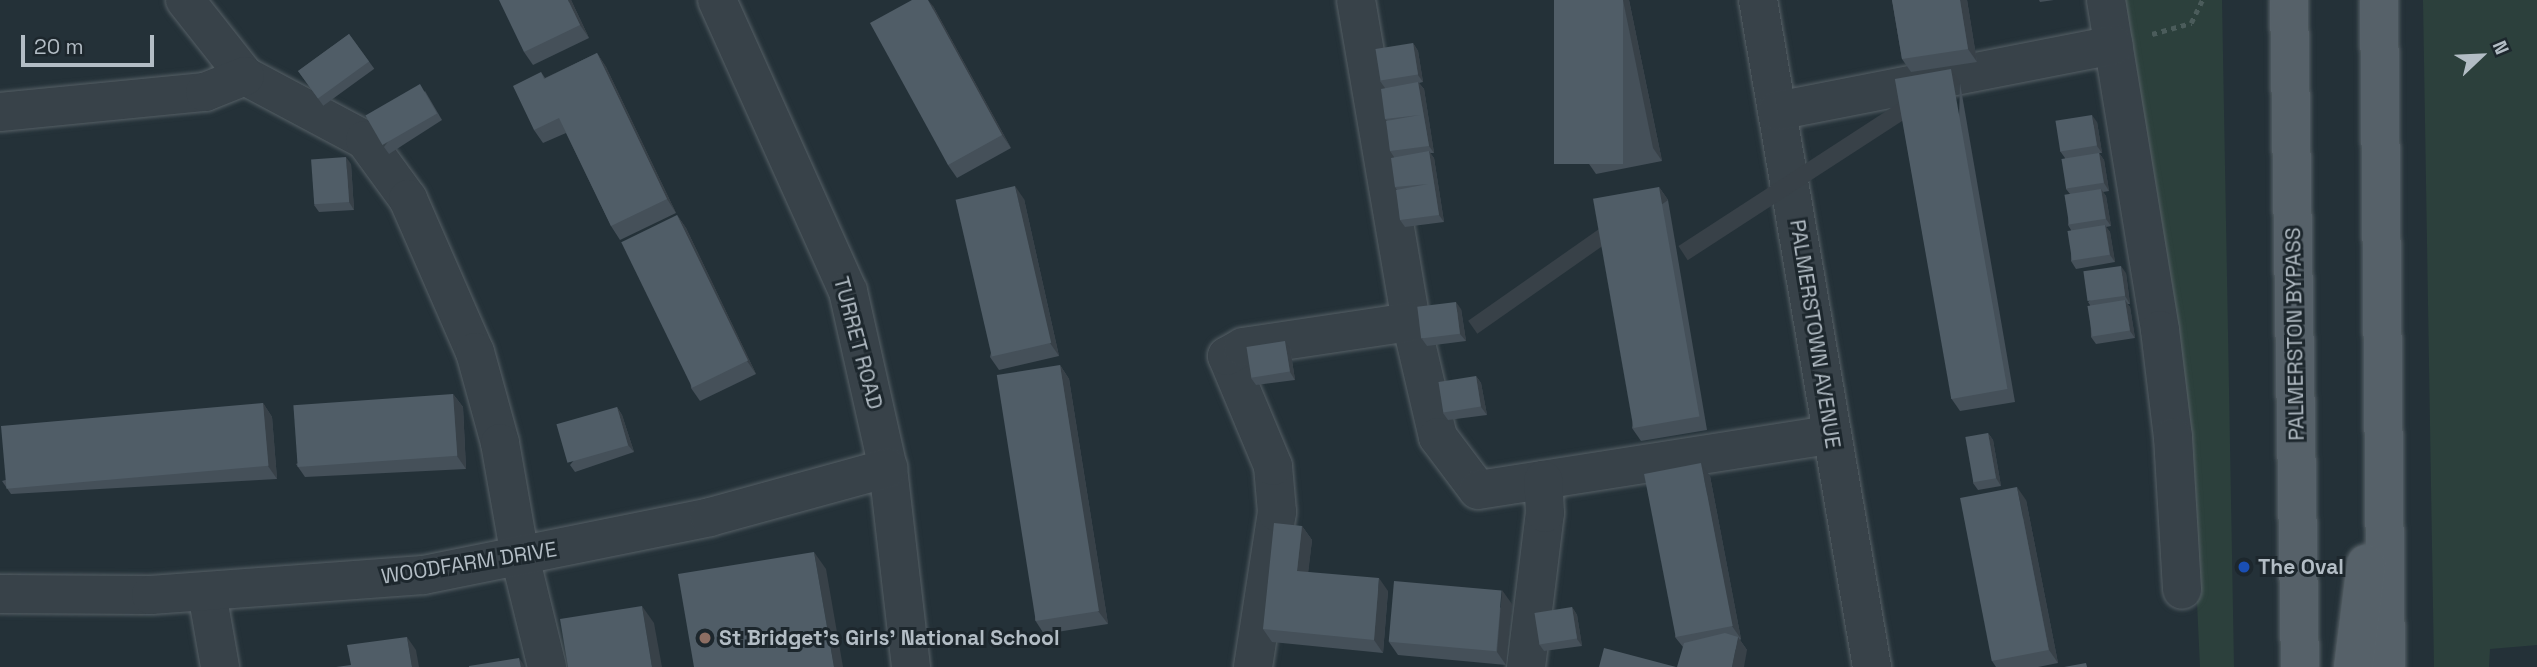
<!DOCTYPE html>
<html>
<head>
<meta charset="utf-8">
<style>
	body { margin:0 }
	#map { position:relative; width:2537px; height:667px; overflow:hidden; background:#243138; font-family:"Space Grotesk",sans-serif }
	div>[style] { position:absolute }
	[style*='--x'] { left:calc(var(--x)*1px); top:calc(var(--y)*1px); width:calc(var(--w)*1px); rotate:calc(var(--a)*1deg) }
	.green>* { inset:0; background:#2c403c }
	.path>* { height:4.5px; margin-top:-2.25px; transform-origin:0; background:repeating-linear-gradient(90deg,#4b5c5b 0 5px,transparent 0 10px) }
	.roads { filter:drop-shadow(0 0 2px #566066) drop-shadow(0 0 2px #566066) }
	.minor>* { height:38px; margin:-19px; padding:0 19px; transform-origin:19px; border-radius:19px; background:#384249 }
	.major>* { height:38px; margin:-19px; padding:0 19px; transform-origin:19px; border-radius:19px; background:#566169 }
	.wall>* { inset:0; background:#455059; transform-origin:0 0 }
	.shaded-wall>* { inset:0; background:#384148; transform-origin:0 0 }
	.building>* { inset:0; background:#505d67; transform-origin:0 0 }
	.dots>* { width:19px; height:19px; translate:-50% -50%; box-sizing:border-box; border:4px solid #1d272d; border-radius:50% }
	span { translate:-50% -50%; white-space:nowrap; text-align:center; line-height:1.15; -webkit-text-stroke:6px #1d272d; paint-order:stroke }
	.street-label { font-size:21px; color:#b3bdc5 }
	.poi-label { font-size:21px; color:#b3bdc5; font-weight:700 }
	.left { translate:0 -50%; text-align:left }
	.north { position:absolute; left:2446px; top:21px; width:70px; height:70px; -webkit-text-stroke:5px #1d272d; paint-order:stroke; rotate:67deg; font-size:19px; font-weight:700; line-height:28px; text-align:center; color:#b3bdc5 }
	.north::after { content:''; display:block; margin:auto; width:24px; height:32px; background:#b3bdc5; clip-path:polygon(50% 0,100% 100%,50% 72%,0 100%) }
	.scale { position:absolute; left:21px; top:35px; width:133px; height:32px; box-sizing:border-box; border:4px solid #b3bdc5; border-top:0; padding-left:9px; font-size:21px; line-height:24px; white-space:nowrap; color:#b3bdc5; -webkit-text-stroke:5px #1d272d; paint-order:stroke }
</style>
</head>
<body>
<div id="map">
	<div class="green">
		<i style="clip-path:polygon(2115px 0,2222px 0,2234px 667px,2200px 667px,2190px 451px,2168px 268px,2150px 151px)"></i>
		<i style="clip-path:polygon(2423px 0,2537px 0,2537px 645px,2490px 649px,2489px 667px,2434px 667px)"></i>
	</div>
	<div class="path">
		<i style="--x:2152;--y:34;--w:41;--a:-15.8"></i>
		<i style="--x:2191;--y:23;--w:25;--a:-64"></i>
	</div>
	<div class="roads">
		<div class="minor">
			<i style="--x:185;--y:0;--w:97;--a:51.7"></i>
			<i style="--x:245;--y:76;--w:136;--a:28.1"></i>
			<i style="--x:365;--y:140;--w:73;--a:53.9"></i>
			<i style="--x:408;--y:199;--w:167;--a:66.4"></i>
			<i style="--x:475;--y:352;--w:94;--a:74.6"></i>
			<i style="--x:500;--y:443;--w:116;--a:80"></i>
			<i style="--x:520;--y:557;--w:113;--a:76.2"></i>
			<i style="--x:717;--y:0;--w:319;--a:65.8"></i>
			<i style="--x:848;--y:291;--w:181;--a:77.3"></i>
			<i style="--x:888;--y:468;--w:200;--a:83.4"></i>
			<i style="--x:1356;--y:0;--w:327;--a:80.3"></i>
			<i style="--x:1411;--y:322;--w:118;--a:76.8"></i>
			<i style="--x:1438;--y:437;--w:66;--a:53"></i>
			<i style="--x:1478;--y:490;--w:357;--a:-8.9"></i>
			<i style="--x:1758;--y:0;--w:677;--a:80.3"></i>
			<i style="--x:2106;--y:0;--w:334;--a:80.7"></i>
			<i style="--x:2160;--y:330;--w:108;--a:83.1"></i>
			<i style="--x:2173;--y:437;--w:153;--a:86.6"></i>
			<i style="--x:1777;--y:111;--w:343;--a:-11.1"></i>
			<i style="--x:0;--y:112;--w:206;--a:-5.6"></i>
			<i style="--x:205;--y:92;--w:43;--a:-21.8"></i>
			<i style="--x:207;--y:593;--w:75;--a:80"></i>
			<i style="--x:0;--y:594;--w:151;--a:0.4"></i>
			<i style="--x:151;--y:595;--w:273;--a:-4.2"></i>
			<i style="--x:423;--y:575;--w:293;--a:-11.4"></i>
			<i style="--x:710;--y:517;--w:185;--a:-15.4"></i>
			<i style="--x:1253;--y:667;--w:157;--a:-81.2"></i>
			<i style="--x:1277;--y:512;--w:46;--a:-95"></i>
			<i style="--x:1273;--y:466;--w:119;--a:-112.7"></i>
			<i style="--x:1227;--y:356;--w:18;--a:-29"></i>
			<i style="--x:1243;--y:347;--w:170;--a:-8.5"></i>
			<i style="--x:1526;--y:667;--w:155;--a:-83"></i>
			<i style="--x:1545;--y:513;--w:33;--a:-93"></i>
		</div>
		<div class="major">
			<i style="--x:2289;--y:0;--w:667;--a:89.06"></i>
			<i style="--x:2379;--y:0;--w:667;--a:89.4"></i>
			<i style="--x:2353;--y:667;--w:104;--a:-82.8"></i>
		</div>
	</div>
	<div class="wall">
		<i style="clip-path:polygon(571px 0,589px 38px,533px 65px,524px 52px)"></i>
		<i style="clip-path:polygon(1554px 0,1629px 0,1662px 161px,1596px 174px,1587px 161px)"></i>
		<i style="clip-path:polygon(1892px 0,1967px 0,1977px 62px,1911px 72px,1902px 59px)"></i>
		<i style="clip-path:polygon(2039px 0,2054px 0,2040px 2px)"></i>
		<i style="clip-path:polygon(933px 6px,1011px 148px,957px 178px,948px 165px)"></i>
		<i style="left:349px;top:34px;width:43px;height:63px;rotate:54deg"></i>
		<i style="clip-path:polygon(1413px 43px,1418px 51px,1423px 82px,1419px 83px,1424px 89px,1434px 153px,1430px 153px,1434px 158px,1444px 222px,1405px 227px,1400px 220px,1397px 190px,1395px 187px,1394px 157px,1390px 151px,1387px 121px,1385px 119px,1385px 88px,1380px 81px)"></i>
		<i style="clip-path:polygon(597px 53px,606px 67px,676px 213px,620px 240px,611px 226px,566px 133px,543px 143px,534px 130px,541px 72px,545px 78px)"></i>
		<i style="clip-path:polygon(1960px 83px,2015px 402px,1960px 411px,1951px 398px)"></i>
		<i style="clip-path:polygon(425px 91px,442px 120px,389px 154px,384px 147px)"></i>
		<i style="clip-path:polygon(2097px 122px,2102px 153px,2099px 153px,2104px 160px,2109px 191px,2103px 192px,2106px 196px,2111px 226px,2106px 227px,2110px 232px,2115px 262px,2076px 269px,2071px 261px,2071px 230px,2068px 225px,2070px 194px,2066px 189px,2065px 158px,2060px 151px)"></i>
		<i style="clip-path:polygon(351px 164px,354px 210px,319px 212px,314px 205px)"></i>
		<i style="clip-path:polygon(1659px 187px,1668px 200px,1707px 430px,1641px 441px,1632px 428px)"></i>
		<i style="clip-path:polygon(1024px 199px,1059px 356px,999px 370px,990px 357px)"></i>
		<i style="clip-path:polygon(677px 215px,686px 228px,756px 374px,700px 401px,691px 388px)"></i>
		<i style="clip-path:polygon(2126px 273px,2130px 304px,2127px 304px,2130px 307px,2135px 338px,2096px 344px,2091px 337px,2090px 305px,2088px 302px)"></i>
		<i style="clip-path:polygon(1461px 309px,1466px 341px,1427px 346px,1422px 339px)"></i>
		<i style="clip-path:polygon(1290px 348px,1295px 380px,1256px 385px,1251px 378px)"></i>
		<i style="clip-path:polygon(1060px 365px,1069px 379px,1108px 624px,1044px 634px,1035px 620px)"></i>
		<i style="clip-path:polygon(1476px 376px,1481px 383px,1487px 415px,1448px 420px,1443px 413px)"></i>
		<i style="clip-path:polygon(453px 394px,463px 407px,466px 469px,305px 477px,296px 464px)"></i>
		<i style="clip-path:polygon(263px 403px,272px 417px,277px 479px,11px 494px,2px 481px)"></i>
		<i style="clip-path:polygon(617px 407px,622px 415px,634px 452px,575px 472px,570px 465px)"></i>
		<i style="clip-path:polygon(1988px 433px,1993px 440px,2001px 486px,1978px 490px,1973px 483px)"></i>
		<i style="clip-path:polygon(1710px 476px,1741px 639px,1740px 640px,1747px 650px,1683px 647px,1675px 637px)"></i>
		<i style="clip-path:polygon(2026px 500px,2058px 663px,2038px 667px,1996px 667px,1992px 661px)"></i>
		<i style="clip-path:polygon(1302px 526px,1312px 540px,1308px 572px,1388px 591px,1383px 653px,1272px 642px,1263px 629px)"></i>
		<i style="clip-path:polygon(1512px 604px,1506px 665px,1398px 655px,1389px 642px)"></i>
		<i style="clip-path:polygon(1572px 607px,1577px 615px,1582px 646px,1544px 651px,1539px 644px)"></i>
	</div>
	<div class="shaded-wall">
		<i style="clip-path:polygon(568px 0,571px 0,589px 38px,580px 25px)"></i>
		<i style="clip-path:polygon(928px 0,933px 6px,1011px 148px,1002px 135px)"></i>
		<i style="clip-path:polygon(1623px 0,1629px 0,1662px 161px,1653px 148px)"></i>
		<i style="clip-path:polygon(1960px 0,1967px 0,1977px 62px,1968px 49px)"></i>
		<i style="clip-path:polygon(1413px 43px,1418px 51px,1423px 82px,1418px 75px)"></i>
		<i style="clip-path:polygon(597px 53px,606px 67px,676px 213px,667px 199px)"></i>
		<i style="left:1951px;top:69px;width:17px;height:325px;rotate:57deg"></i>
		<i style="clip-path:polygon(1418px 82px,1424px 89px,1434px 153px,1429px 146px)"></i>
		<i style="clip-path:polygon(2092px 115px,2097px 122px,2102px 153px,2097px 146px)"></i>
		<i style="clip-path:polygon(1429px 151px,1434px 158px,1444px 222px,1439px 215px)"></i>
		<i style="clip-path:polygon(2099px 153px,2104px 160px,2109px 191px,2104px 183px)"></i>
		<i style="clip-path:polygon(346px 157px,351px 164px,354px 210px,349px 202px)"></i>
		<i style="clip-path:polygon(1015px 186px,1024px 199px,1059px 356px,1050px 343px)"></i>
		<i style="left:1659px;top:187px;width:16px;height:233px;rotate:55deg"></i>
		<i style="clip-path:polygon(2101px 189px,2106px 196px,2111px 226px,2106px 219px)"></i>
		<i style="clip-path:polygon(677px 215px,686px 228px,756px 374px,747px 361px)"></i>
		<i style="clip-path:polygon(2105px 225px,2110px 232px,2115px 262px,2110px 255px)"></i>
		<i style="clip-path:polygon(2121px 266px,2126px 273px,2130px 304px,2125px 296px)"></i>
		<i style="clip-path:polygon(2125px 300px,2130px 307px,2135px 338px,2130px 331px)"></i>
		<i style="clip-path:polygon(1456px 302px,1461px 309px,1466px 341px,1460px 334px)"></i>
		<i style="clip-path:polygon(1285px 341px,1290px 348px,1295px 380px,1290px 372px)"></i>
		<i style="clip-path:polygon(1060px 365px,1069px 379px,1108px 624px,1098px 611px)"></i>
		<i style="clip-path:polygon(1476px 376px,1481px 383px,1487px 415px,1481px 407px)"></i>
		<i style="clip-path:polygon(453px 394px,463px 407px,466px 469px,457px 456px)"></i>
		<i style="clip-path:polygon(263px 403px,272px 417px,277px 479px,268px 466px)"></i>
		<i style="clip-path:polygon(617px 407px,622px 415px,634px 452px,628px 445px)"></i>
		<i style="clip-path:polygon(1988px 433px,1993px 440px,2001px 486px,1996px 478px)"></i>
		<i style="clip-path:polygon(1701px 463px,1710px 476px,1741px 639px,1732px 626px)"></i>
		<i style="clip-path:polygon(2017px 487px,2026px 500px,2058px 663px,2049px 650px)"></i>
		<i style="clip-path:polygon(1302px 526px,1312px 540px,1307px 584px,1297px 571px)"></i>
		<i style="clip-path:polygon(814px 552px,826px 569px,843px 667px,834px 667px)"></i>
		<i style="clip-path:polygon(1379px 578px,1388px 591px,1383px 653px,1374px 640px)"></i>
		<i style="clip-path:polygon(1502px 590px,1512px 604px,1506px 665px,1497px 652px)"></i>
		<i style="clip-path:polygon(642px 606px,654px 623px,662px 667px,652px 667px)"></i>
		<i style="clip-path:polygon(1572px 607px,1577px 615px,1582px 646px,1577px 639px)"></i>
		<i style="clip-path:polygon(407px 637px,416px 650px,419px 667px,412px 667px)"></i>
		<i style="clip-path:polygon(1738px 637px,1747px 650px,1744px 667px,1732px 667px)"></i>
		<i style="clip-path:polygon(519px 658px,524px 665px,524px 667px,521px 667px)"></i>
	</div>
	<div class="building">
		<i style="clip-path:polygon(499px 0,568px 0,580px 25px,524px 52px)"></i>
		<i style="clip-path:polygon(912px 0,928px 0,1002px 135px,948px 165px,870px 23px)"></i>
		<i style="left:1554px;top:0;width:69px;height:164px"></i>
		<i style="clip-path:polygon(1892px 0,1960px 0,1968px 49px,1902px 59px)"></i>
		<i style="left:349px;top:34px;width:34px;height:63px;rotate:54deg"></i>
		<i style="left:1413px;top:43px;width:32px;height:38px;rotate:81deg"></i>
		<i style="clip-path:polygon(597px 53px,667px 199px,611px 226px,559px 118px,534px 130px,513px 86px,541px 72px,544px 79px)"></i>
		<i style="left:1951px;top:69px;width:325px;height:57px;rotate:80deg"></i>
		<i style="clip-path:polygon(1418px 82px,1429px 146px,1390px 151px,1386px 121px,1420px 115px,1385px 119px,1381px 89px)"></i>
		<i style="left:420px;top:84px;width:34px;height:63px;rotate:60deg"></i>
		<i style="left:2092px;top:115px;width:31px;height:37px;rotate:81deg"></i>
		<i style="clip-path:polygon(1429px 151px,1439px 215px,1400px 220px,1396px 190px,1428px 184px,1395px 187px,1391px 158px)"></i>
		<i style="left:2099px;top:153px;width:30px;height:38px;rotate:81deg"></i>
		<i style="left:346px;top:157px;width:45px;height:35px;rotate:86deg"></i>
		<i style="left:1015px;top:186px;width:161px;height:61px;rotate:77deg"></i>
		<i style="left:1659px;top:187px;width:233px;height:67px;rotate:80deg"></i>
		<i style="left:2101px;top:189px;width:30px;height:37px;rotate:81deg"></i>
		<i style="left:677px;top:215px;width:162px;height:62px;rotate:64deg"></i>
		<i style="left:2105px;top:225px;width:30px;height:38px;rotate:81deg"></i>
		<i style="left:2121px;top:266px;width:30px;height:38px;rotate:82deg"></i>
		<i style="left:2125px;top:300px;width:31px;height:38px;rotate:81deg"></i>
		<i style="left:1456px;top:302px;width:32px;height:39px;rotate:83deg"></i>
		<i style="left:1285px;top:341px;width:31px;height:39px;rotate:81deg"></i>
		<i style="left:1060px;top:365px;width:249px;height:64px;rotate:81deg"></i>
		<i style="left:1476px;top:376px;width:31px;height:38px;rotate:81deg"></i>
		<i style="left:453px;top:394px;width:62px;height:160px;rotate:86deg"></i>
		<i style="left:263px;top:403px;width:63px;height:263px;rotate:85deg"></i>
		<i style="left:617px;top:407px;width:40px;height:63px;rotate:74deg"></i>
		<i style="left:1988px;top:433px;width:46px;height:23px;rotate:80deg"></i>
		<i style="left:1701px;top:463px;width:166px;height:58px;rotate:79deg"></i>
		<i style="left:2017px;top:487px;width:166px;height:58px;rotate:79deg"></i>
		<i style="clip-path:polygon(1274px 523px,1302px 526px,1297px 571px,1379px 578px,1374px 640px,1263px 629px)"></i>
		<i style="clip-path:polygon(814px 552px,834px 667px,694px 667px,678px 574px)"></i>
		<i style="left:1394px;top:581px;width:108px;height:61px;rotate:5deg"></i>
		<i style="clip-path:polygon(642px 606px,652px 667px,568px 667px,560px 619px)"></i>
		<i style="left:1572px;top:607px;width:32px;height:38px;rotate:81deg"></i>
		<i style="clip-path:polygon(1725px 633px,1738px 637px,1732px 667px,1677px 667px,1684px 643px)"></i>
		<i style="clip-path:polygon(407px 637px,412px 667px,336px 667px,351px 665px,347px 645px)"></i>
		<i style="clip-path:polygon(1604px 648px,1676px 667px,1599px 667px)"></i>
		<i style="clip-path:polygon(519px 658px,521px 667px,469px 667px,469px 666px)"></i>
		<i style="clip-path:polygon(2086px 663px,2087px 667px,2064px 667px)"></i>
	</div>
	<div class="dots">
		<i style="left:2244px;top:567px;background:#1a4fb4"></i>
		<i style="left:705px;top:638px;background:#8d6e63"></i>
	</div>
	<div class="street-label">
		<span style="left:1815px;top:334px;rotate:81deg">PALMERSTOWN AVENUE</span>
		<span style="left:2295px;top:334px;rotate:-91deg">PALMERSTON BYPASS</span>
		<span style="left:858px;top:343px;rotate:75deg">TURRET ROAD</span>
		<span style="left:469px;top:563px;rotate:-9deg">WOODFARM DRIVE</span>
	</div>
	<div class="poi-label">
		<span class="left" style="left:2258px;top:567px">The Oval</span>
		<span class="left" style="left:719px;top:638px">St Bridget's Girls' National School</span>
	</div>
	<div class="north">N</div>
	<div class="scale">20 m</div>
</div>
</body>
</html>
